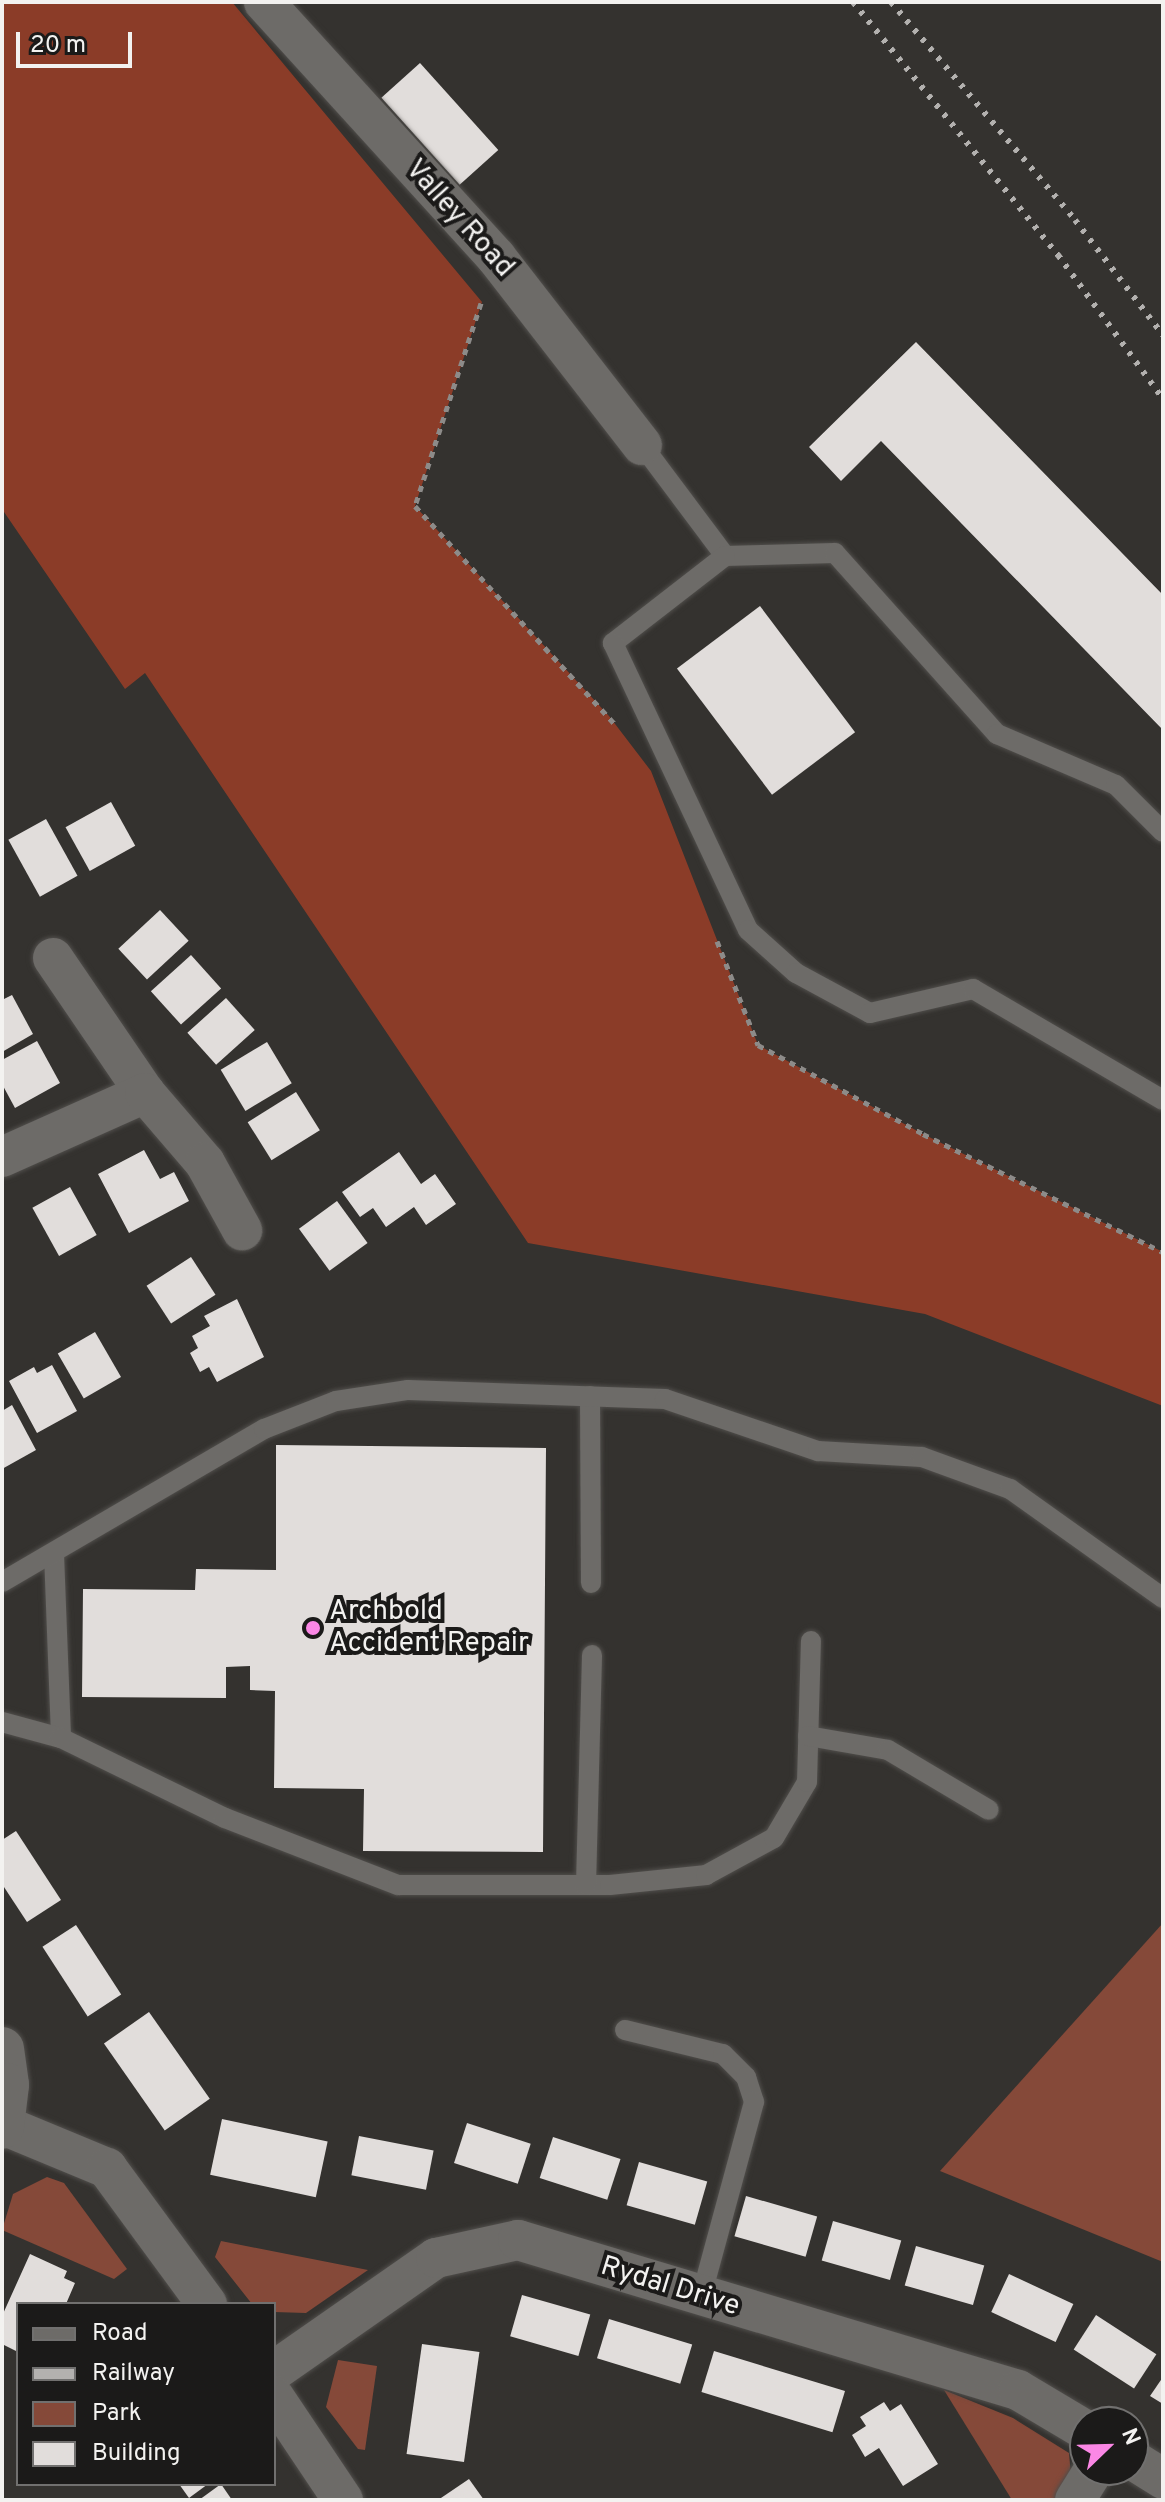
<!DOCTYPE html>
<html>
<head>
<meta charset="utf-8">
<style>
	body { margin:0 }
	#map { position:relative; width:1165px; height:2502px; overflow:hidden; background:#34322f; font-family:Overpass,sans-serif }
	div>[style] { position:absolute }
	[style*='--x'] { left:calc(var(--x)*1px); top:calc(var(--y)*1px); width:calc(var(--w)*1px); rotate:calc(var(--a)*1deg) }
	.green>* { inset:0; background:#854939 }
	.forest>* { inset:0; background:#8b3c28 }
	.building>* { inset:0; background:#e1dddb; transform-origin:0 0 }
	.path>* { height:5px; margin-top:-2.5px; transform-origin:0; background:repeating-linear-gradient(90deg,#8d8b89 0 6px,transparent 0 12px) }
	.roads { filter:drop-shadow(0 0 2px #504e4b) drop-shadow(0 0 2px #504e4b) }
	.lane>* { height:20px; margin:-10px; padding:0 10px; transform-origin:10px; border-radius:10px; background:#6d6b68 }
	.street>* { height:40px; margin:-20px; padding:0 20px; transform-origin:20px; border-radius:20px; background:#6d6b68 }
	.secondary>* { height:44px; margin:-22px; padding:0 22px; transform-origin:22px; border-radius:22px; background:#6d6b68 }
	.rail>* { height:6px; margin-top:-3px; transform-origin:0; background:repeating-linear-gradient(90deg,#b3b1af 0 4px,transparent 0 12px) }
	.dots>* { width:22px; height:22px; translate:-50% -50%; box-sizing:border-box; border:4px solid #1b1a19; border-radius:50% }
	span { translate:-50% -50%; white-space:nowrap; text-align:center; line-height:1.15; -webkit-text-stroke:8px #1b1a19; paint-order:stroke }
	.street-label { font-size:28px; color:#f3f2f0 }
	.poi-label { font-size:28px; color:#f3f2f0 }
	.left { translate:0 -50%; text-align:left }
	.frame { position:absolute; inset:0; border:4px solid #f3f2f0; pointer-events:none }
	.legend { position:absolute; left:16px; top:2302px; width:260px; height:184px; box-sizing:border-box; background:#1b1a19; border:2px solid #71706f; margin:0; padding:10px 14px; list-style:none; font-size:24px; color:#f3f2f0 }
	.legend li { display:flex; align-items:center; gap:16px; height:40px }
	.legend b { width:40px; border:2px solid #71706f }
	.north { position:absolute; left:1069px; top:2406px; width:80px; height:80px; box-sizing:border-box; background:#1b1a19; border:2px solid #71706f; border-radius:50%; rotate:67deg; font-size:22px; font-weight:700; line-height:32px; text-align:center; color:#f3f2f0 }
	.north::after { content:''; display:block; margin:auto; width:28px; height:36px; background:#fb87e5; clip-path:polygon(50% 0,100% 100%,50% 72%,0 100%) }
	.scale { position:absolute; left:16px; top:32px; width:116px; height:36px; box-sizing:border-box; border:4px solid #f3f2f0; border-top:0; padding-left:10px; font-size:24px; line-height:28px; white-space:nowrap; color:#f3f2f0; -webkit-text-stroke:6px #1b1a19; paint-order:stroke }
</style>
</head>
<body>
<div id="map">
	<div class="green">
		<i style="clip-path:polygon(1163px 1923px,1163px 2262px,940px 2171px)"></i>
		<i style="clip-path:polygon(47px 2177px,64px 2183px,127px 2269px,114px 2279px,2px 2230px,13px 2194px)"></i>
		<i style="clip-path:polygon(221px 2241px,368px 2270px,306px 2313px,274px 2312px,274px 2304px,252px 2304px,215px 2257px)"></i>
		<i style="clip-path:polygon(338px 2360px,377px 2366px,365px 2450px,358px 2449px,326px 2407px)"></i>
		<i style="clip-path:polygon(944px 2390px,1013px 2418px,1069px 2453px,1071px 2476px,1055px 2500px,1012px 2500px)"></i>
	</div>
	<div class="forest">
		<i style="clip-path:polygon(2px 2px,232px 2px,482px 302px,415px 506px,609px 716px,651px 771px,758px 1045px,923px 1134px,1163px 1252px,1163px 1406px,925px 1314px,528px 1243px,145px 673px,125px 689px,2px 509px)"></i>
	</div>
	<div class="building">
		<i style="left:420px;top:63px;width:117px;height:52px;rotate:48deg"></i>
		<i style="clip-path:polygon(916px 342px,1163px 595px,1163px 730px,881px 441px,841px 481px,809px 447px)"></i>
		<i style="left:760px;top:606px;width:158px;height:104px;rotate:53deg"></i>
		<i style="left:111px;top:802px;width:50px;height:52px;rotate:61deg"></i>
		<i style="left:46px;top:819px;width:65px;height:43px;rotate:61deg"></i>
		<i style="left:160px;top:910px;width:42px;height:57px;rotate:47deg"></i>
		<i style="left:191px;top:955px;width:45px;height:54px;rotate:48deg"></i>
		<i style="clip-path:polygon(12px 995px,33px 1034px,2px 1052px,2px 1000px)"></i>
		<i style="left:226px;top:998px;width:43px;height:52px;rotate:48deg"></i>
		<i style="clip-path:polygon(37px 1041px,60px 1083px,15px 1108px,2px 1084px,2px 1060px)"></i>
		<i style="left:267px;top:1042px;width:48px;height:54px;rotate:59deg"></i>
		<i style="left:296px;top:1092px;width:45px;height:57px;rotate:58deg"></i>
		<i style="clip-path:polygon(144px 1150px,160px 1179px,174px 1172px,189px 1201px,129px 1233px,98px 1174px)"></i>
		<i style="clip-path:polygon(399px 1152px,421px 1184px,435px 1174px,456px 1204px,426px 1225px,414px 1207px,386px 1227px,373px 1208px,360px 1217px,342px 1192px)"></i>
		<i style="left:70px;top:1187px;width:55px;height:43px;rotate:61deg"></i>
		<i style="left:337px;top:1201px;width:52px;height:47px;rotate:54deg"></i>
		<i style="left:191px;top:1257px;width:45px;height:53px;rotate:57deg"></i>
		<i style="clip-path:polygon(237px 1299px,264px 1357px,217px 1382px,209px 1367px,200px 1372px,190px 1353px,198px 1348px,192px 1336px,210px 1326px,204px 1316px)"></i>
		<i style="left:95px;top:1332px;width:52px;height:43px;rotate:60deg"></i>
		<i style="clip-path:polygon(52px 1365px,77px 1411px,37px 1433px,9px 1381px,34px 1367px,37px 1373px)"></i>
		<i style="clip-path:polygon(12px 1405px,36px 1450px,2px 1469px,2px 1411px)"></i>
		<i style="clip-path:polygon(276px 1445px,546px 1448px,543px 1852px,363px 1851px,364px 1789px,274px 1788px,275px 1691px,250px 1690px,250px 1666px,226px 1667px,226px 1698px,82px 1697px,83px 1589px,195px 1590px,196px 1569px,276px 1570px)"></i>
		<i style="clip-path:polygon(16px 1831px,61px 1900px,27px 1922px,2px 1884px,2px 1840px)"></i>
		<i style="left:76px;top:1925px;width:83px;height:40px;rotate:57deg"></i>
		<i style="left:149px;top:2012px;width:106px;height:55px;rotate:55deg"></i>
		<i style="left:222px;top:2119px;width:108px;height:57px;rotate:12deg"></i>
		<i style="left:467px;top:2123px;width:67px;height:42px;rotate:18deg"></i>
		<i style="left:359px;top:2136px;width:76px;height:40px;rotate:11deg"></i>
		<i style="left:553px;top:2137px;width:71px;height:43px;rotate:18deg"></i>
		<i style="left:639px;top:2162px;width:71px;height:45px;rotate:16deg"></i>
		<i style="left:746px;top:2196px;width:74px;height:42px;rotate:16deg"></i>
		<i style="left:833px;top:2221px;width:71px;height:41px;rotate:16deg"></i>
		<i style="left:916px;top:2246px;width:71px;height:41px;rotate:16deg"></i>
		<i style="clip-path:polygon(30px 2254px,67px 2271px,64px 2278px,75px 2283px,66px 2304px,18px 2304px,18px 2352px,2px 2344px,2px 2316px)"></i>
		<i style="left:1009px;top:2274px;width:71px;height:42px;rotate:25deg"></i>
		<i style="left:522px;top:2295px;width:71px;height:43px;rotate:16deg"></i>
		<i style="left:1096px;top:2315px;width:72px;height:41px;rotate:33deg"></i>
		<i style="left:609px;top:2319px;width:87px;height:41px;rotate:17deg"></i>
		<i style="left:422px;top:2344px;width:58px;height:111px;rotate:8deg"></i>
		<i style="left:714px;top:2351px;width:137px;height:43px;rotate:17deg"></i>
		<i style="clip-path:polygon(1163px 2377px,1163px 2404px,1150px 2396px)"></i>
		<i style="clip-path:polygon(884px 2402px,890px 2411px,901px 2404px,938px 2464px,903px 2486px,879px 2448px,865px 2457px,852px 2435px,866px 2426px,860px 2417px)"></i>
		<i style="clip-path:polygon(469px 2479px,484px 2500px,438px 2500px)"></i>
		<i style="clip-path:polygon(179px 2484px,208px 2484px,189px 2498px)"></i>
		<i style="clip-path:polygon(221px 2484px,232px 2500px,199px 2500px)"></i>
	</div>
	<div class="path">
		<i style="--x:481;--y:303;--w:213;--a:108"></i>
		<i style="--x:415;--y:506;--w:296;--a:47.5"></i>
		<i style="--x:717;--y:941;--w:112;--a:68.5"></i>
		<i style="--x:758;--y:1045;--w:187;--a:28.3"></i>
		<i style="--x:923;--y:1134;--w:267;--a:26.2"></i>
	</div>
	<div class="roads">
		<div class="lane">
			<i style="--x:642;--y:445;--w:139;--a:53.2"></i>
			<i style="--x:725;--y:556;--w:110;--a:-1.6"></i>
			<i style="--x:835;--y:553;--w:243;--a:48.2"></i>
			<i style="--x:997;--y:734;--w:129;--a:23.2"></i>
			<i style="--x:1116;--y:785;--w:66;--a:45"></i>
			<i style="--x:725;--y:556;--w:142;--a:142.2"></i>
			<i style="--x:613;--y:643;--w:317;--a:64.8"></i>
			<i style="--x:748;--y:930;--w:64;--a:41.9"></i>
			<i style="--x:796;--y:973;--w:84;--a:28.4"></i>
			<i style="--x:870;--y:1013;--w:106;--a:-13.1"></i>
			<i style="--x:973;--y:989;--w:220;--a:30.3"></i>
			<i style="--x:590;--y:1396;--w:187;--a:89.7"></i>
			<i style="--x:54;--y:1554;--w:184;--a:87.8"></i>
			<i style="--x:2;--y:1582;--w:303;--a:-30.3"></i>
			<i style="--x:264;--y:1429;--w:77;--a:-21.3"></i>
			<i style="--x:336;--y:1401;--w:73;--a:-8.7"></i>
			<i style="--x:408;--y:1390;--w:257;--a:2"></i>
			<i style="--x:665;--y:1399;--w:162;--a:18.8"></i>
			<i style="--x:818;--y:1451;--w:104;--a:3.3"></i>
			<i style="--x:922;--y:1457;--w:94;--a:20"></i>
			<i style="--x:1010;--y:1489;--w:188;--a:35.5"></i>
			<i style="--x:2;--y:1722;--w:61;--a:15.2"></i>
			<i style="--x:61;--y:1738;--w:182;--a:26"></i>
			<i style="--x:225;--y:1818;--w:186;--a:21.2"></i>
			<i style="--x:398;--y:1885;--w:212;--a:0"></i>
			<i style="--x:610;--y:1885;--w:97;--a:-5.9"></i>
			<i style="--x:706;--y:1875;--w:77;--a:-28.6"></i>
			<i style="--x:774;--y:1838;--w:65;--a:-59.5"></i>
			<i style="--x:807;--y:1782;--w:141;--a:-88.4"></i>
			<i style="--x:808;--y:1736;--w:81;--a:9.9"></i>
			<i style="--x:888;--y:1750;--w:117;--a:30.7"></i>
			<i style="--x:586;--y:1885;--w:230;--a:-88.5"></i>
			<i style="--x:625;--y:2030;--w:101;--a:13.8"></i>
			<i style="--x:723;--y:2054;--w:33;--a:45"></i>
			<i style="--x:746;--y:2077;--w:26;--a:72"></i>
			<i style="--x:754;--y:2102;--w:202;--a:105.2"></i>
		</div>
		<div class="street">
			<i style="--x:264;--y:2;--w:345;--a:47.7"></i>
			<i style="--x:496;--y:257;--w:238;--a:52.2"></i>
			<i style="--x:53;--y:958;--w:163;--a:55.7"></i>
			<i style="--x:2;--y:1157;--w:157;--a:-24.1"></i>
			<i style="--x:145;--y:1093;--w:92;--a:49.4"></i>
			<i style="--x:205;--y:1163;--w:77;--a:61.1"></i>
			<i style="--x:3;--y:2125;--w:113;--a:22.5"></i>
			<i style="--x:107;--y:2168;--w:169;--a:53.7"></i>
			<i style="--x:274;--y:2371;--w:198;--a:-34.9"></i>
			<i style="--x:436;--y:2258;--w:84;--a:-12.4"></i>
			<i style="--x:518;--y:2240;--w:522;--a:16.7"></i>
			<i style="--x:1018;--y:2390;--w:78;--a:30.8"></i>
			<i style="--x:274;--y:2397;--w:124;--a:56.2"></i>
			<i style="--x:1133;--y:2460;--w:36;--a:32"></i>
			<i style="--x:1075;--y:2500;--w:36;--a:-58"></i>
		</div>
		<div class="secondary">
			<i style="--x:2;--y:2049;--w:36;--a:82"></i>
			<i style="--x:7;--y:2085;--w:42;--a:96.8"></i>
		</div>
	</div>
	<div class="rail">
		<i style="--x:853;--y:2;--w:326;--a:51"></i>
		<i style="--x:1058;--y:255;--w:178;--a:53.9"></i>
		<i style="--x:891;--y:2;--w:285;--a:49.8"></i>
		<i style="--x:1075;--y:220;--w:145;--a:52.6"></i>
	</div>
	<div class="dots">
		<i style="left:313px;top:1628px;background:#fb87e5"></i>
	</div>
	<div class="street-label">
		<span style="left:459px;top:219px;rotate:48deg">Valley Road</span>
		<span style="left:670px;top:2287px;rotate:17deg">Rydal Drive</span>
	</div>
	<div class="poi-label">
		<span class="left" style="left:329px;top:1628px">Archbold<br>Accident Repair</span>
	</div>
	<div class="frame"></div>
	<ul class="legend">
	<li><b style="height:10px;background:#6d6b68"></b>Road</li>
	<li><b style="height:10px;background:#b3b1af"></b>Railway</li>
	<li><b style="height:22px;background:#854939"></b>Park</li>
	<li><b style="height:22px;background:#e1dddb"></b>Building</li>
	</ul>
	<div class="north">N</div>
	<div class="scale">20 m</div>
</div>
</body>
</html>
